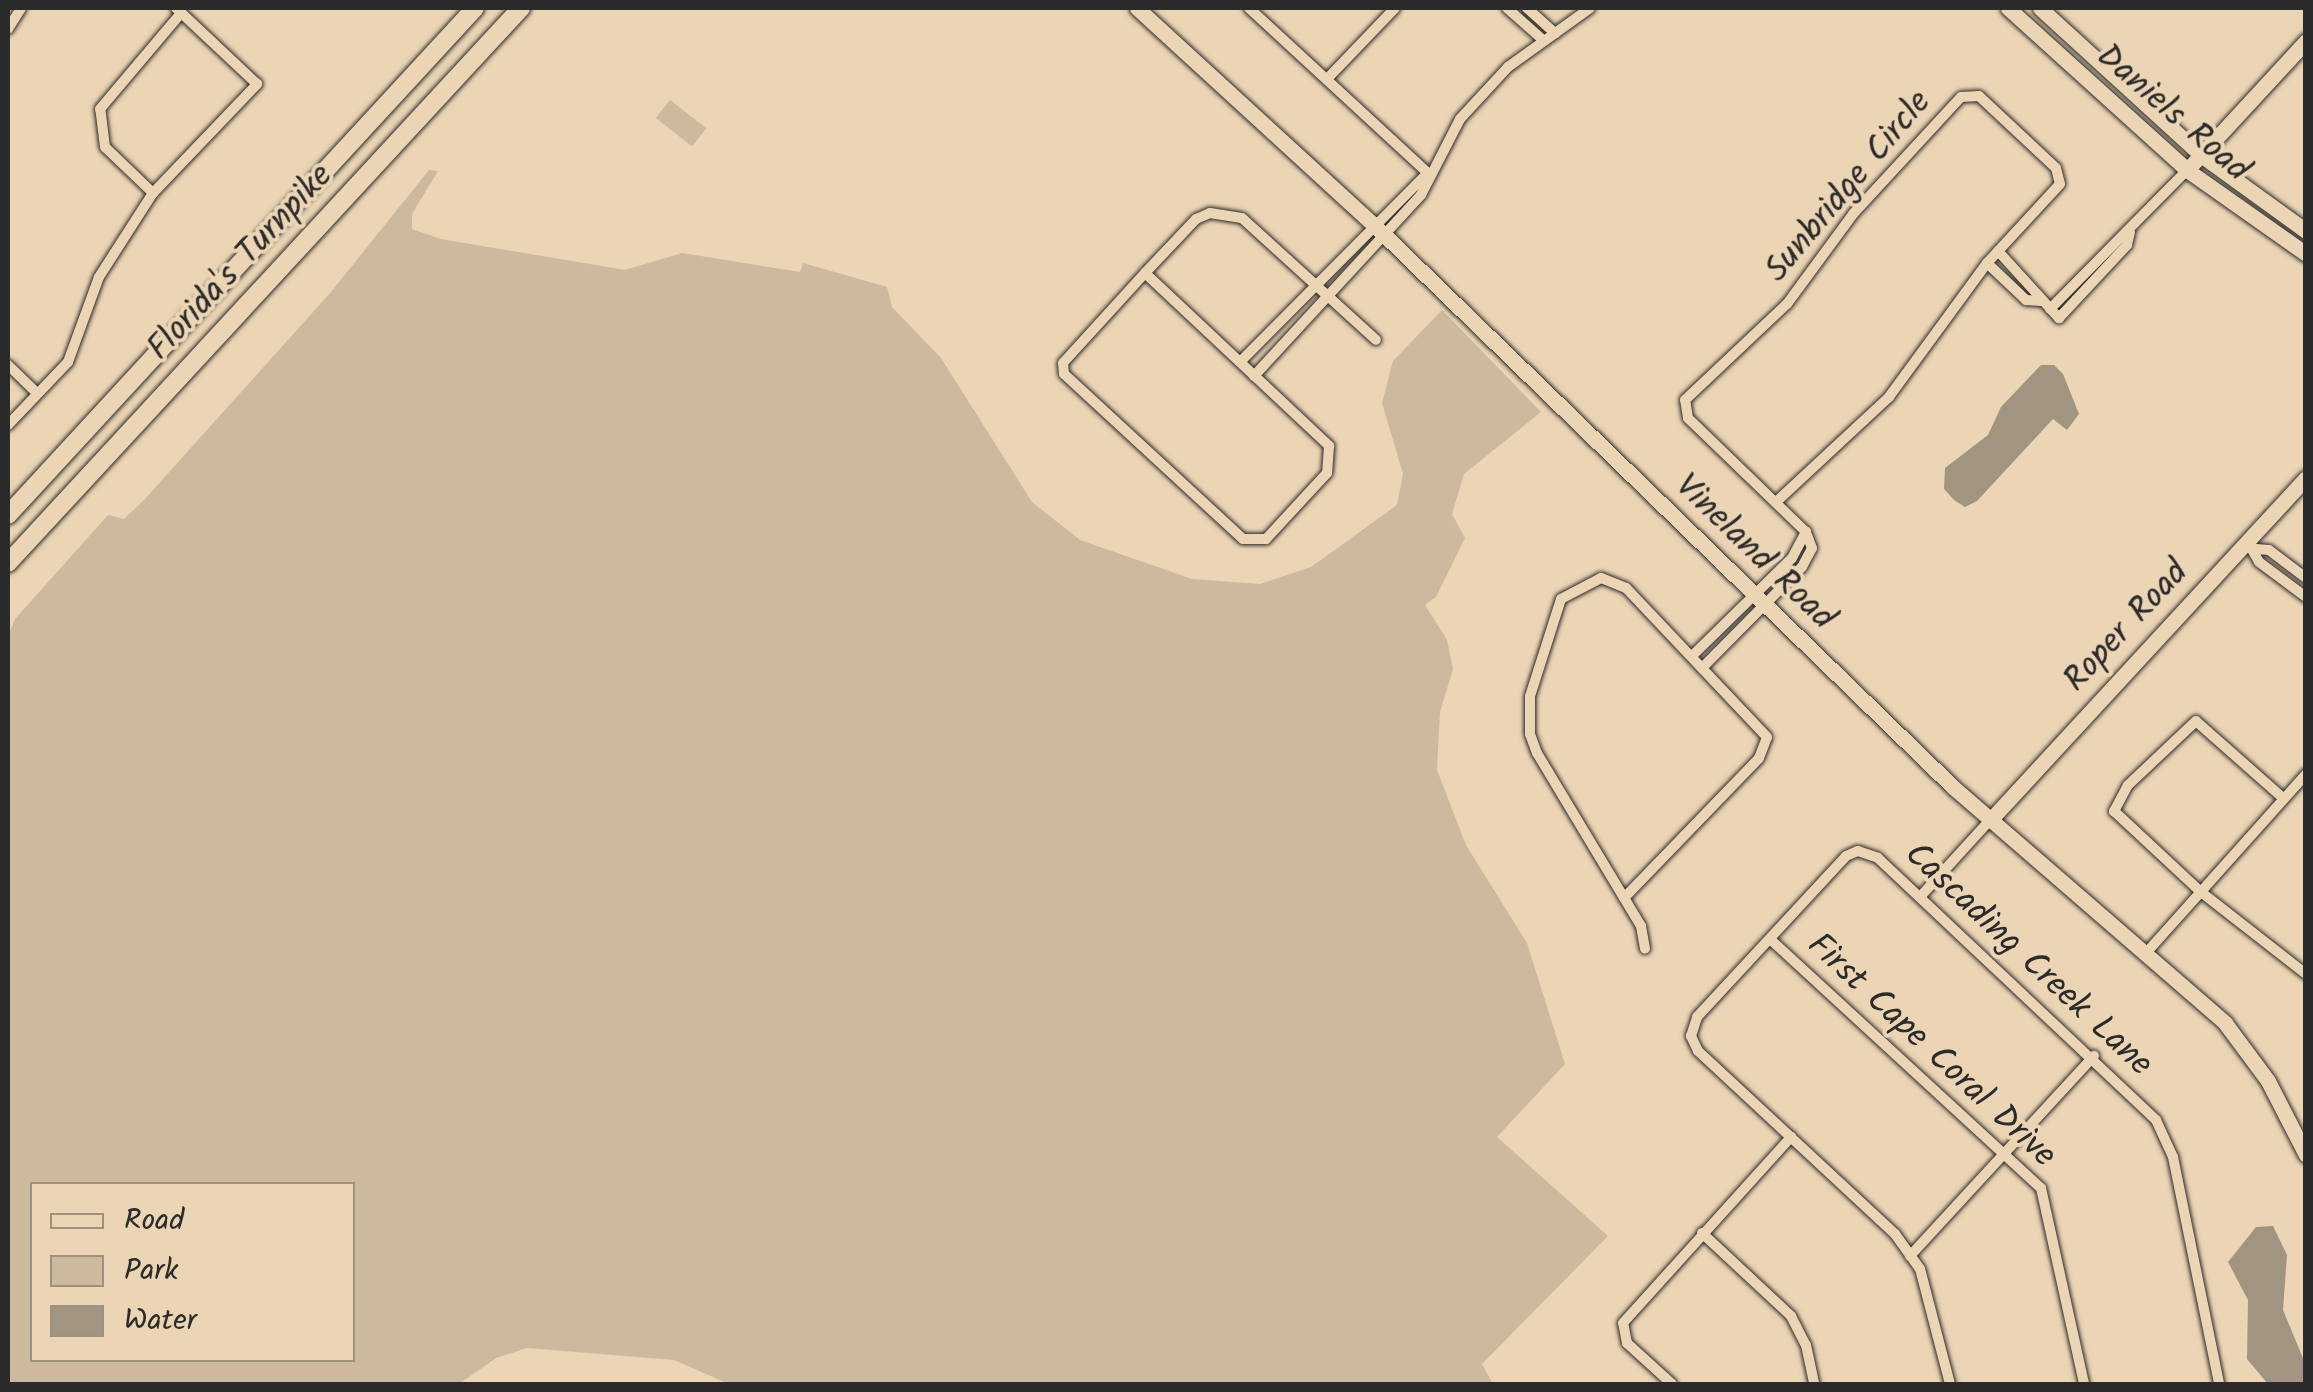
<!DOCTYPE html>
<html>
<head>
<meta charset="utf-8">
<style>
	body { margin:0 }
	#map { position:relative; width:2313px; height:1392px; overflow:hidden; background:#ebd5b4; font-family:Kalam,sans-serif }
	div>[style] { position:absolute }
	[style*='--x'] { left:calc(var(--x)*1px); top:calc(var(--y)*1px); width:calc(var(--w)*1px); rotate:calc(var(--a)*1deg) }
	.green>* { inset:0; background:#ccb99e; transform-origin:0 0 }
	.water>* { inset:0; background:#a19480 }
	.roads { filter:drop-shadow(0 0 2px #2b2b2b) drop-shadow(0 0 2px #2b2b2b) }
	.street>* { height:10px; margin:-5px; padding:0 5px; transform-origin:5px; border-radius:5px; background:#ebd5b4 }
	.secondary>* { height:15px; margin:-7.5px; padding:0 7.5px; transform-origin:7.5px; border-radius:7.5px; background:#ebd5b4 }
	.primary>* { height:15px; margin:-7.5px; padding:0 7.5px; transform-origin:7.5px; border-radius:7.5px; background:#ebd5b4 }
	.highway>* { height:18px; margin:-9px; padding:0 9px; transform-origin:9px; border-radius:9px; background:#ebd5b4 }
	span { translate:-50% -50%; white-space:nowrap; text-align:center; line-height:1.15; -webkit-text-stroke:8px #ebd5b4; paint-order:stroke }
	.street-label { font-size:35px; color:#2b2b2b }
	.frame { position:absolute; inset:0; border:10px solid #2b2b2b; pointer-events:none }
	.legend { position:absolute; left:30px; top:1182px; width:325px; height:180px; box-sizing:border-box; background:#ebd5b4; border:2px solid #9e917d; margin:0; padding:12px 18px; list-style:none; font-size:30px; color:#2b2b2b }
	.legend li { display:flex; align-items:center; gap:20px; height:50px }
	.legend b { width:50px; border:2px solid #9e917d }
</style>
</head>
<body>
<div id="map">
	<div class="green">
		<i style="left:670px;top:100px;width:46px;height:23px;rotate:38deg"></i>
		<i style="clip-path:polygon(evenodd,429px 170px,438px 171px,412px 214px,412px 229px,441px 239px,625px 270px,682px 253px,800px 272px,803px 263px,887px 287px,892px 307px,941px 358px,1032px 502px,1080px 540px,1192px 579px,1260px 584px,1311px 567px,1397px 505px,1403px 474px,1382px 403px,1393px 361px,1442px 310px,1541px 412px,1464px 474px,1452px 514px,1465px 538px,1436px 597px,1425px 605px,1447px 640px,1453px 669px,1440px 712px,1437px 770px,1466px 845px,1527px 943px,1565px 1064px,1497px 1137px,1608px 1236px,1482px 1364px,1493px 1384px,729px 1384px,674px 1360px,527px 1348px,496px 1358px,459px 1384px,8px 1384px,8px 636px,15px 619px,108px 515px,124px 519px,144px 500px,331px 292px,429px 170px,32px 1184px,352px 1184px,352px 1360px,32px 1360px,32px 1184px)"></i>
	</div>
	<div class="water">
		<i style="clip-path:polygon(2041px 365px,2054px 365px,2063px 374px,2079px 414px,2067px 430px,2053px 419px,1977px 501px,1965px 507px,1954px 500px,1944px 489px,1945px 468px,1988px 435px,2001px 407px)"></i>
		<i style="clip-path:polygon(2273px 1226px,2287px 1255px,2283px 1310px,2305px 1363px,2305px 1384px,2268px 1384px,2247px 1359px,2248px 1300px,2228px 1262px,2256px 1227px)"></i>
	</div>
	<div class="roads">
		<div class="street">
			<i style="--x:1249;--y:8;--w:243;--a:42.7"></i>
			<i style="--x:1507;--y:8;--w:48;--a:41.6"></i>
			<i style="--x:1527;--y:8;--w:38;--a:42"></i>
			<i style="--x:8;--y:29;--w:25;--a:-58"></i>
			<i style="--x:1327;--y:79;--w:98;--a:-46.2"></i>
			<i style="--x:153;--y:193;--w:66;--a:-136.2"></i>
			<i style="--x:105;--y:147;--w:38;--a:-97"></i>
			<i style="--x:100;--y:109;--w:126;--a:-49.8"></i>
			<i style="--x:1998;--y:251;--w:91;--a:47.7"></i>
			<i style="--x:2059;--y:318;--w:100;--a:-47"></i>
			<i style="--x:2127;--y:245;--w:13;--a:-77"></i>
			<i style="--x:1987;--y:263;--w:54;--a:43.5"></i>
			<i style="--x:2026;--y:300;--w:15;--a:4"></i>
			<i style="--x:1145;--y:273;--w:253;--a:43.2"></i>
			<i style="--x:1329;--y:446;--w:27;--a:94"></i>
			<i style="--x:1327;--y:473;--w:90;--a:132.7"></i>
			<i style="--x:1266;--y:539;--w:23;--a:180"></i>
			<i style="--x:1243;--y:539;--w:243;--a:-137.3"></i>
			<i style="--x:1064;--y:374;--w:11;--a:-95"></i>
			<i style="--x:1063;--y:363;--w:122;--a:-47.7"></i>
			<i style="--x:1145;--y:273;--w:74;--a:-46.6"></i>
			<i style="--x:1196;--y:219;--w:15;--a:-23"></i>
			<i style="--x:1210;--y:213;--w:32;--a:9"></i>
			<i style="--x:1242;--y:218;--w:181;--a:42.3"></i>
			<i style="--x:2050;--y:309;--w:195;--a:-45.4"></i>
			<i style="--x:1240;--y:362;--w:265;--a:-45.2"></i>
			<i style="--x:8;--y:365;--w:40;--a:44"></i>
			<i style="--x:1254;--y:376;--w:246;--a:-47.3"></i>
			<i style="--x:1421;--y:195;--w:85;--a:-62.8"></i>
			<i style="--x:1460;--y:119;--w:71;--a:-47.3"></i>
			<i style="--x:1508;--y:67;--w:101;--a:-35.7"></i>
			<i style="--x:8;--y:425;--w:87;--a:-46.4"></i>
			<i style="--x:68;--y:362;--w:90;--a:-70"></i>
			<i style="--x:99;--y:277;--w:100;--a:-57.3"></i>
			<i style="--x:153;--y:193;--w:151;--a:-46.3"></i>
			<i style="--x:257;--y:84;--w:111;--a:-136.8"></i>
			<i style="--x:2247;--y:541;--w:24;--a:60"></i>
			<i style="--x:2259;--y:562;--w:59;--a:36.7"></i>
			<i style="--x:2256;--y:549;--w:13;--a:4"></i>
			<i style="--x:2269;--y:550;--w:46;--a:37.1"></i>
			<i style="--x:1694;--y:654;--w:137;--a:-44.4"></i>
			<i style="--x:1792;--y:558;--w:30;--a:-62"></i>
			<i style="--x:1702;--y:668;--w:142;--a:-45.3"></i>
			<i style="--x:1802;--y:567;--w:21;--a:-62"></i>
			<i style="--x:1812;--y:548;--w:17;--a:-111"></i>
			<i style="--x:1806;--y:532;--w:164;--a:-136"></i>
			<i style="--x:1688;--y:418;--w:18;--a:-99"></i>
			<i style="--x:1685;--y:400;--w:140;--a:-43.3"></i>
			<i style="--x:1787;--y:304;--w:112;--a:-53.7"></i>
			<i style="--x:1853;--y:214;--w:159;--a:-47.3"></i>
			<i style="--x:1961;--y:97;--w:18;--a:-3"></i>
			<i style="--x:1979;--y:96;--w:105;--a:43.1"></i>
			<i style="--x:2056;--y:168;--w:16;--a:76"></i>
			<i style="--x:2060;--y:184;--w:108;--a:132.7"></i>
			<i style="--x:1987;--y:263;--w:166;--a:126.2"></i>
			<i style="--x:1889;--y:397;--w:154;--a:137.1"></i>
			<i style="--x:2283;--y:798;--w:116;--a:-138.5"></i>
			<i style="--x:2196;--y:721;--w:93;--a:136.7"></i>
			<i style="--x:2128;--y:785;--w:30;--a:118"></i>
			<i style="--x:2114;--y:811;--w:119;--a:43"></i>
			<i style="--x:2201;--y:892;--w:133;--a:38"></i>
			<i style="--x:1920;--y:897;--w:107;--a:-47.7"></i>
			<i style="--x:1624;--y:898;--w:194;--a:-46"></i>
			<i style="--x:1759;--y:758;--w:22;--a:-69"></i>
			<i style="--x:1767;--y:737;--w:205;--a:-133.4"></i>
			<i style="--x:1626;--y:588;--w:27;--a:-158"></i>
			<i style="--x:1601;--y:578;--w:45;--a:152.3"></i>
			<i style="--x:1561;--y:599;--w:102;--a:107.7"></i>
			<i style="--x:1530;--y:696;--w:38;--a:90"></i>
			<i style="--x:1530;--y:734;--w:20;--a:70"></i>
			<i style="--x:1537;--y:753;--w:202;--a:59"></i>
			<i style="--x:1641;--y:926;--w:23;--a:80"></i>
			<i style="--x:1770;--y:939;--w:368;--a:42.6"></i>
			<i style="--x:2041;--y:1188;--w:201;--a:77.6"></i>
			<i style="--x:2147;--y:952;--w:239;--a:-48.2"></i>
			<i style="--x:1702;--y:1233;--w:122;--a:43"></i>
			<i style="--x:1791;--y:1316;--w:33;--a:63"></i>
			<i style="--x:1806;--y:1345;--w:40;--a:78"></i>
			<i style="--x:1910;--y:1256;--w:272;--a:-47.4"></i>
			<i style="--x:1672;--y:1384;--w:61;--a:-137.7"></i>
			<i style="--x:1627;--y:1343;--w:20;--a:-101"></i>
			<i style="--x:1623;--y:1323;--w:251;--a:-47.9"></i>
			<i style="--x:1950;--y:1384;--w:119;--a:-104.6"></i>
			<i style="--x:1920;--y:1269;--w:43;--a:-125.5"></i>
			<i style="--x:1895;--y:1234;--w:269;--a:-137.1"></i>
			<i style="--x:1698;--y:1051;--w:17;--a:-115"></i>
			<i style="--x:1691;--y:1036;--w:20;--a:-72"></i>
			<i style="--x:1697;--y:1017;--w:219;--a:-47.2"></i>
			<i style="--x:1846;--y:856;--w:13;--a:-23"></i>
			<i style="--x:1858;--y:851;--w:21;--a:19"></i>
			<i style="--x:1878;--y:858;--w:382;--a:43.3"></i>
			<i style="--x:2156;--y:1120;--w:41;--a:65.3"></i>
			<i style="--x:2173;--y:1157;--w:232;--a:78.5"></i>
		</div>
		<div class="secondary">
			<i style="--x:1137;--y:8;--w:319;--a:42.5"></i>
			<i style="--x:1372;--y:223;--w:810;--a:44.15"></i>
			<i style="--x:1953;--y:787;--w:360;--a:40.9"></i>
			<i style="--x:2225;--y:1023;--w:72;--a:53.4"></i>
			<i style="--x:2268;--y:1081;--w:83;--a:62.8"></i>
			<i style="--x:2187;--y:170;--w:176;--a:-47.3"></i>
			<i style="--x:1993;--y:817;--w:461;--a:-47.3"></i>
		</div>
		<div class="primary">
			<i style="--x:2008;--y:8;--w:241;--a:42.1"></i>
			<i style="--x:2187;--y:170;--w:146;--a:35.2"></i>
			<i style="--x:2040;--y:8;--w:218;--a:42.4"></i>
			<i style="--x:2201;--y:155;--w:130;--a:35.9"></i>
		</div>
		<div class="highway">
			<i style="--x:8;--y:515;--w:689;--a:-47.35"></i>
			<i style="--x:8;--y:563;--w:756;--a:-47.25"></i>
		</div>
	</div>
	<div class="street-label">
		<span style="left:2172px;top:114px;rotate:41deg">Daniels Road</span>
		<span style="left:1849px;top:187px;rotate:-50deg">Sunbridge Circle</span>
		<span style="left:241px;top:263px;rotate:-47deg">Florida's Turnpike</span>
		<span style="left:1754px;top:553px;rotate:44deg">Vineland Road</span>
		<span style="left:2127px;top:627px;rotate:-47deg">Roper Road</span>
		<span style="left:2028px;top:960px;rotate:43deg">Cascading Creek Lane</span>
		<span style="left:1931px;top:1051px;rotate:43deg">First Cape Coral Drive</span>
	</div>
	<div class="frame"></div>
	<ul class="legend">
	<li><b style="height:12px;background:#ebd5b4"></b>Road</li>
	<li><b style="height:28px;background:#ccb99e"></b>Park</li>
	<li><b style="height:28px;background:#a19480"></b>Water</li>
	</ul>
</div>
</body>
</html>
